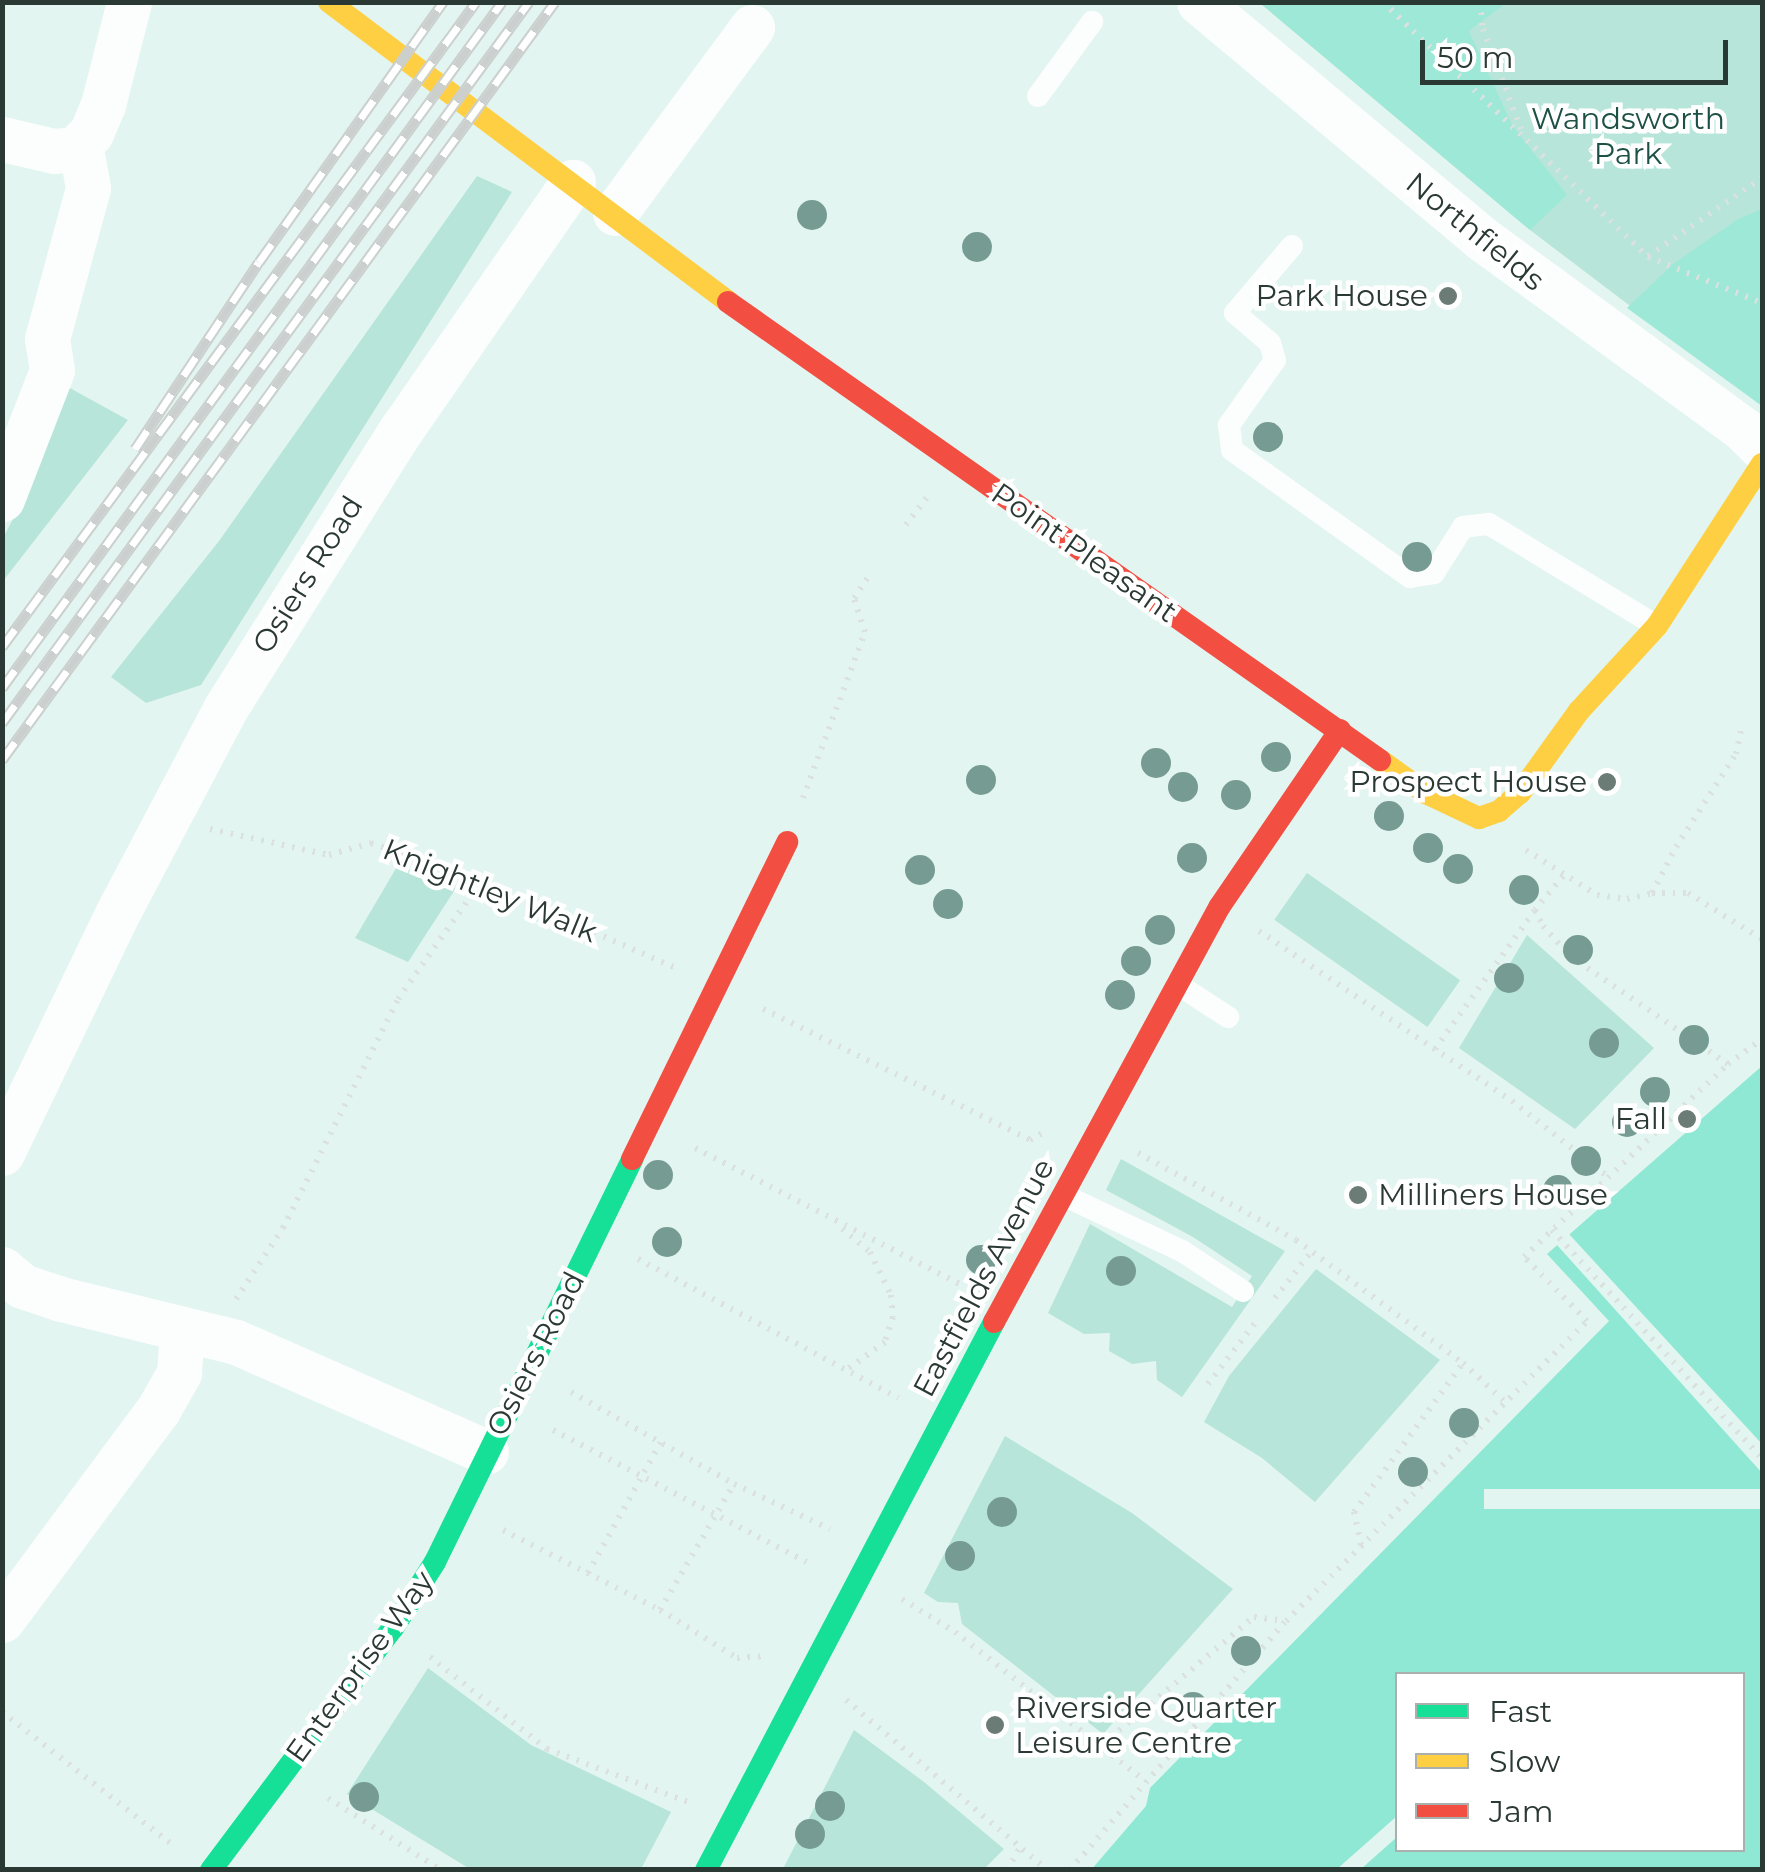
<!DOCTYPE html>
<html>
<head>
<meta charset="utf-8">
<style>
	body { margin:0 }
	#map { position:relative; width:1765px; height:1872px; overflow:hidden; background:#e2f5f0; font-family:Montserrat,sans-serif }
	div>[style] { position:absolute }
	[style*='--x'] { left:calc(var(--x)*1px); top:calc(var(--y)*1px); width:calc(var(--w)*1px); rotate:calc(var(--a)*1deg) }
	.green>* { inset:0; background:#b8e5d9; transform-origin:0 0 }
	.forest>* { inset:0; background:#9ee8d7 }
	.water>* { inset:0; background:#8ee8d3 }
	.pier>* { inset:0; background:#e2f5f0; transform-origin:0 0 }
	.path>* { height:6px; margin-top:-3px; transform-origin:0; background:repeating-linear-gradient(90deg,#dbe1df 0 2.5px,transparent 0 10.5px) }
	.lane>* { height:22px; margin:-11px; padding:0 11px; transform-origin:11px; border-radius:11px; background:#fbfefd }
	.street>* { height:45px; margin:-22.5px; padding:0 22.5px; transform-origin:22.5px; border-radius:22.5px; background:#fbfefd }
	.fast>* { height:22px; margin:-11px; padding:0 11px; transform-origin:11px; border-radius:11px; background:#16e098 }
	.slow>* { height:22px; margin:-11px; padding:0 11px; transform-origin:11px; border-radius:11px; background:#ffcf43 }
	.jam>* { height:22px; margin:-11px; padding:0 11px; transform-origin:11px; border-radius:11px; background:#f24e42 }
	.rail>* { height:11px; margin-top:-5.5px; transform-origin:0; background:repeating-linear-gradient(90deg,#fff 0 22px,#cbd0cf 0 44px); box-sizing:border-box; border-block:2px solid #cbd0cf }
	.trees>* { width:30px; height:30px; margin:-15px; border-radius:50%; background:#769b92 }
	.dots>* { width:28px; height:28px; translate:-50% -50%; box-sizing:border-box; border:5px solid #fff; border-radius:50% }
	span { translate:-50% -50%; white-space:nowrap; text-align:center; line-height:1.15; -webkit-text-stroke:9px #fff; paint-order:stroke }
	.park-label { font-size:30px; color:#1d5145 }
	.street-label { font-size:30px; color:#2b3935 }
	.poi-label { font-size:30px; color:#2b3935 }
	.right { translate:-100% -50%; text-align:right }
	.left { translate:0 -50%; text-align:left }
	.frame { position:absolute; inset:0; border:5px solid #2b3935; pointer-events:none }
	.legend { position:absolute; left:1395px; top:1672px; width:350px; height:180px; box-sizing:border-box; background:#fff; border:2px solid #aab0ae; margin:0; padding:12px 18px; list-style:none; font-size:30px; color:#2b3935 }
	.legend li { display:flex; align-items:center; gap:20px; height:50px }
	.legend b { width:50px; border:2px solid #aab0ae }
	.scale { position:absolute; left:1420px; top:40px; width:308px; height:45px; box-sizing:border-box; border:5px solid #2b3935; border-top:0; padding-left:12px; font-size:30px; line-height:35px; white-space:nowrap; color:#2b3935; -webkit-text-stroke:8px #fff; paint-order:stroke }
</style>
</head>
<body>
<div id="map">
	<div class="green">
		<i style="clip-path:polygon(1260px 3px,1762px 3px,1762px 406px,1530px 230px)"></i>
		<i style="clip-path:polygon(477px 176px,512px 192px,201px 685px,146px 703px,111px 677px,219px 541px)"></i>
		<i style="clip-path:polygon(57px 381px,128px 420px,3px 581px,3px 538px,13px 519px)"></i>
		<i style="clip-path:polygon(398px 865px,456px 888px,408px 962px,355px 938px)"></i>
		<i style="left:1307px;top:873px;width:187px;height:57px;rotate:35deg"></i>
		<i style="clip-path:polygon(1527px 935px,1654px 1048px,1575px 1129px,1459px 1048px)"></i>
		<i style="clip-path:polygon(1121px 1159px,1285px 1251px,1182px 1397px,1157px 1380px,1156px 1361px,1132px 1364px,1109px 1351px,1110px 1333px,1084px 1334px,1048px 1313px,1090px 1224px,1232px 1307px,1252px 1276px,1193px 1237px,1106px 1190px)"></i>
		<i style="clip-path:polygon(1316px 1269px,1440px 1360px,1315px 1502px,1262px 1458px,1204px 1422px,1229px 1376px)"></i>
		<i style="clip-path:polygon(1005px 1436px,1132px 1513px,1233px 1589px,1103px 1734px,962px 1624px,958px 1603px,938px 1602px,924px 1593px)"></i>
		<i style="clip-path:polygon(428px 1668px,531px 1745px,671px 1812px,641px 1869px,470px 1869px,347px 1794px)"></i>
		<i style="clip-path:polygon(854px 1730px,924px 1782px,1004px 1849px,984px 1869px,783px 1869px)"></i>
	</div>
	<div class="forest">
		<i style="clip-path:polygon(1260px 3px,1506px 3px,1469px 31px,1513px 127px,1567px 195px,1530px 230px)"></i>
		<i style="clip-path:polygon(1762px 209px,1762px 406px,1627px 308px,1673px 264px,1738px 219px)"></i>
	</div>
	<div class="water">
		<i style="clip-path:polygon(evenodd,1762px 1066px,1762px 1869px,1091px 1870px,1146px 1806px,1150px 1788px,1609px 1321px,1547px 1254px,1762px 1066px,1398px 1674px,1742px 1674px,1742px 1850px,1398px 1850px,1398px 1674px)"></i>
	</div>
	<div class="pier">
		<i style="clip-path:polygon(1569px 1234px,1762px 1444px,1762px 1473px,1557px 1245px)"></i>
		<i style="left:1762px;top:1489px;width:20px;height:278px;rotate:90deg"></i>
		<i style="clip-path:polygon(1397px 1816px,1397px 1837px,1361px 1869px,1337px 1869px)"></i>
	</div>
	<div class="path">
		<i style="--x:1383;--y:2;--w:368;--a:43.9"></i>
		<i style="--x:1648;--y:257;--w:123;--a:22"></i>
		<i style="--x:1480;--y:2;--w:27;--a:84"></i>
		<i style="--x:1483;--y:29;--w:107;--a:69.2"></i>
		<i style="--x:1648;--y:256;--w:138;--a:-34.4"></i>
		<i style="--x:906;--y:525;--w:34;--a:-53"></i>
		<i style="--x:803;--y:798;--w:177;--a:-69.5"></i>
		<i style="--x:865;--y:632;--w:36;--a:-108"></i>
		<i style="--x:854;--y:598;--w:25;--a:-56"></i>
		<i style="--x:210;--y:829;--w:122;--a:12.3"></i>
		<i style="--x:329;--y:855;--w:44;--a:-15.9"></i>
		<i style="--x:371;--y:843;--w:72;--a:17.7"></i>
		<i style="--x:440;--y:865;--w:255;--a:23.6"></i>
		<i style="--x:1526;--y:850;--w:84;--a:32.4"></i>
		<i style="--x:1597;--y:895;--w:30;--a:8"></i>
		<i style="--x:1627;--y:899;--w:26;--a:-13"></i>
		<i style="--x:1652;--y:893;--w:36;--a:0"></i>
		<i style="--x:1688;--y:893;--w:87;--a:31.9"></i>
		<i style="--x:1563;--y:876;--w:44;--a:129.5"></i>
		<i style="--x:1535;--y:910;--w:18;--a:63"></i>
		<i style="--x:1543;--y:926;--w:40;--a:48"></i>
		<i style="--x:1570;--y:956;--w:191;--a:34.4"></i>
		<i style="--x:1652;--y:893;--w:52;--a:-62.4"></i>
		<i style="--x:1676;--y:847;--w:111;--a:-57.2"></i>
		<i style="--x:1736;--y:754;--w:29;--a:-78"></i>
		<i style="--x:1259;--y:931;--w:305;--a:33.9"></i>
		<i style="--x:1512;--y:1101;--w:125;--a:38.2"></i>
		<i style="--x:763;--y:1009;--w:297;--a:26.1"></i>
		<i style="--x:1030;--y:1140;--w:13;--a:-29"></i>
		<i style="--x:1435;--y:1049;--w:171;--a:-54.3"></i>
		<i style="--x:695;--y:1148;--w:298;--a:27.2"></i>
		<i style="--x:1138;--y:1153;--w:180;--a:28.8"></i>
		<i style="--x:1296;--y:1240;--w:207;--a:36.4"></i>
		<i style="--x:1463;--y:1363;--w:56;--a:42.8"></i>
		<i style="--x:842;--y:1229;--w:36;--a:39"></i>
		<i style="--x:870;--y:1252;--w:48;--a:64"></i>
		<i style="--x:891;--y:1295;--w:22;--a:85"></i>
		<i style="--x:893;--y:1317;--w:26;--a:108"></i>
		<i style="--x:885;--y:1342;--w:49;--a:144.1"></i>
		<i style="--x:1552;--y:1230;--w:310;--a:47.4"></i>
		<i style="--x:638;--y:1259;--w:295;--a:28.1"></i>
		<i style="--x:1275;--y:1298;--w:60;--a:-51.8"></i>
		<i style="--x:236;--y:1299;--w:85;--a:-56.5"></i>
		<i style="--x:283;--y:1228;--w:256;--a:-63.3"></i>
		<i style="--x:398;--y:999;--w:142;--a:-54.7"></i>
		<i style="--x:1208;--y:1384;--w:82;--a:-52.4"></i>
		<i style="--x:571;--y:1392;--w:187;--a:29.4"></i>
		<i style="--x:734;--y:1484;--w:106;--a:25.1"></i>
		<i style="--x:553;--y:1430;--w:292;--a:27.5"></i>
		<i style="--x:503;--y:1530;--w:176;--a:27"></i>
		<i style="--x:660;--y:1610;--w:91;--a:31.9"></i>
		<i style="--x:737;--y:1658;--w:26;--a:-4"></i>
		<i style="--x:1361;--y:1545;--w:34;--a:-102"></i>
		<i style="--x:1354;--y:1512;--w:185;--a:-53.8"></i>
		<i style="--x:588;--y:1573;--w:150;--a:-60.9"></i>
		<i style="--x:902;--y:1599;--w:62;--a:31.9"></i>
		<i style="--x:955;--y:1632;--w:240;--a:38.1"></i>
		<i style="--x:660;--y:1610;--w:146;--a:-59.6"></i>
		<i style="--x:430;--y:1657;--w:149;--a:38.2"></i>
		<i style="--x:547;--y:1749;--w:154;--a:20.6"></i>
		<i style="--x:846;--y:1700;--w:263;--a:40.2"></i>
		<i style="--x:2;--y:1712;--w:217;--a:37.9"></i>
		<i style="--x:1103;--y:1744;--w:197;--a:-40.1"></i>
		<i style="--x:1254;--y:1617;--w:31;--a:7"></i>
		<i style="--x:328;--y:1798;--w:134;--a:32.5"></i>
		<i style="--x:1007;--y:1870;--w:28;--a:-60"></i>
		<i style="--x:1070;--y:1870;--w:330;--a:-49.1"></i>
		<i style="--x:1286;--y:1621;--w:425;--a:-44.9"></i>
		<i style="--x:1587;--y:1321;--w:90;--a:-134.5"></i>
		<i style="--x:1524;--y:1257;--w:281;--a:-43.4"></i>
		<i style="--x:1728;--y:1064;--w:42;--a:-36.3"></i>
	</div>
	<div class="lane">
		<i style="--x:1038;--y:96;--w:92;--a:-53.9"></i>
		<i style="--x:1292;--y:246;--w:88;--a:130.4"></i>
		<i style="--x:1235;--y:313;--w:46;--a:40.6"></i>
		<i style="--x:1270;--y:343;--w:18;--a:74"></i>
		<i style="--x:1275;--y:360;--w:80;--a:125.3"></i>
		<i style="--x:1229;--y:425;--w:25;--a:83"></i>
		<i style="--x:1232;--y:450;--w:219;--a:35.5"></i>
		<i style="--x:1410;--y:577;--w:24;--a:-9"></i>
		<i style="--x:1434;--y:573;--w:54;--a:-57.8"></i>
		<i style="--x:1463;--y:527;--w:26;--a:-7"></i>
		<i style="--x:1489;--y:524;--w:197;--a:31.3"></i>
		<i style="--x:1177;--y:984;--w:61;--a:32.9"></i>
		<i style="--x:1063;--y:1195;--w:132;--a:25.2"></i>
		<i style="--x:1182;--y:1251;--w:73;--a:33.3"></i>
	</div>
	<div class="street">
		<i style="--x:1199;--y:2;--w:368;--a:39.9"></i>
		<i style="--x:1481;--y:238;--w:324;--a:36.1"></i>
		<i style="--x:1743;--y:429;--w:27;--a:45"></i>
		<i style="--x:2;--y:139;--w:53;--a:13"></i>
		<i style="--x:54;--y:151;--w:21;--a:-5"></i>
		<i style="--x:75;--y:149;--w:23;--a:-45"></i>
		<i style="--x:91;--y:133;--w:30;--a:-67"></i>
		<i style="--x:103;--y:105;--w:106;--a:-75.8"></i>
		<i style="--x:615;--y:213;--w:231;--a:-53.6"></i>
		<i style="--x:2;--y:499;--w:138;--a:-68.8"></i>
		<i style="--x:52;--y:370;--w:31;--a:-99"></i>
		<i style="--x:47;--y:339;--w:156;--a:-74.8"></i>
		<i style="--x:88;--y:188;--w:28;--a:-100"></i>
		<i style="--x:83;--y:160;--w:14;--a:-126"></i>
		<i style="--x:2;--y:1153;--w:263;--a:-64.3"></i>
		<i style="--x:116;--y:916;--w:234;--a:-62.2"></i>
		<i style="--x:225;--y:709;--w:330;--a:-57.8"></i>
		<i style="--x:401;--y:430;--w:302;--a:-55.3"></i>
		<i style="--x:2;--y:1269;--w:26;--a:40"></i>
		<i style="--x:22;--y:1286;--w:41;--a:18.4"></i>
		<i style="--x:61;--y:1299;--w:180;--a:13.8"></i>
		<i style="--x:236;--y:1342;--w:273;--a:23.7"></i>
		<i style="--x:2;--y:1620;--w:262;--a:-53.4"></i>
		<i style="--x:158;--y:1410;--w:43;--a:-60.4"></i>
		<i style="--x:179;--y:1373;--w:43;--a:-86"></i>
	</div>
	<div class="fast">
		<i style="--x:211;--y:1870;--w:303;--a:-53.1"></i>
		<i style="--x:393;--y:1628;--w:78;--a:-57.5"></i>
		<i style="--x:435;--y:1562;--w:449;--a:-63.9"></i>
		<i style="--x:706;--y:1870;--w:619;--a:-62.28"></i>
	</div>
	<div class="slow">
		<i style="--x:329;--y:2;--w:499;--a:36.9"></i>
		<i style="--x:1380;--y:760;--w:57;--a:35.7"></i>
		<i style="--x:1426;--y:793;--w:59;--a:25.3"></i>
		<i style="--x:1479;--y:818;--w:21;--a:-19"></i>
		<i style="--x:1499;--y:811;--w:28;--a:-41"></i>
		<i style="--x:1520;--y:793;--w:101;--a:-54.3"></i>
		<i style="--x:1579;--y:711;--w:115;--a:-47.5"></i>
		<i style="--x:1657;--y:626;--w:193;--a:-57.1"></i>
	</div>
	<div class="jam">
		<i style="--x:728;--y:302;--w:797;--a:35.09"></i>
		<i style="--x:632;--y:1159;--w:353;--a:-63.9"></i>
		<i style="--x:994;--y:1322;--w:473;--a:-61.5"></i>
		<i style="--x:1220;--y:906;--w:213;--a:-55.7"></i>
	</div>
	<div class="rail">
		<i style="--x:135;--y:449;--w:224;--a:-56.5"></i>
		<i style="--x:259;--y:262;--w:319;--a:-54.7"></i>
		<i style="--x:2;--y:647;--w:800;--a:-53.69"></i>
		<i style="--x:2;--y:688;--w:849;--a:-53.91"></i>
		<i style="--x:2;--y:723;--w:893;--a:-53.84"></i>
		<i style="--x:2;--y:760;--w:938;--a:-53.89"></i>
	</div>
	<div class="trees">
		<i style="left:812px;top:215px"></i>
		<i style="left:977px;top:247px"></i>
		<i style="left:1268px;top:437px"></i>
		<i style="left:1417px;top:557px"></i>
		<i style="left:1276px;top:757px"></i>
		<i style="left:1156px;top:763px"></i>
		<i style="left:981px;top:780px"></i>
		<i style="left:1183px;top:787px"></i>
		<i style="left:1236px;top:795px"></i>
		<i style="left:1389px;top:816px"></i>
		<i style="left:1428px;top:848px"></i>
		<i style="left:1192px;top:858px"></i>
		<i style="left:1458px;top:869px"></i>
		<i style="left:920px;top:870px"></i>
		<i style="left:1524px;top:890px"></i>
		<i style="left:948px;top:904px"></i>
		<i style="left:1160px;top:930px"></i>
		<i style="left:1578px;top:950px"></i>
		<i style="left:1136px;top:961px"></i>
		<i style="left:1509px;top:978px"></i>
		<i style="left:1120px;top:995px"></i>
		<i style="left:1694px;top:1040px"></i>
		<i style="left:1604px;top:1043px"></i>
		<i style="left:1655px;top:1092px"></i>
		<i style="left:1627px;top:1122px"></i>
		<i style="left:1586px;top:1161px"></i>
		<i style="left:658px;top:1175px"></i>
		<i style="left:1558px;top:1190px"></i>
		<i style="left:667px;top:1242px"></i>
		<i style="left:981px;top:1260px"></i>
		<i style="left:1121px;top:1271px"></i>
		<i style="left:1464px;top:1423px"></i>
		<i style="left:1413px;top:1472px"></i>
		<i style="left:1002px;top:1512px"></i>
		<i style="left:960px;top:1556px"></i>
		<i style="left:1246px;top:1651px"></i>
		<i style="left:1193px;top:1707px"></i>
		<i style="left:364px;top:1797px"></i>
		<i style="left:830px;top:1806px"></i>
		<i style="left:810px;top:1834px"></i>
	</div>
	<div class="dots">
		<i style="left:1448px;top:296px;background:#6b7b76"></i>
		<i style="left:1607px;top:782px;background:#6b7b76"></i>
		<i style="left:1687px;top:1119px;background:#6b7b76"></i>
		<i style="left:1358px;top:1195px;background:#6b7b76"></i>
		<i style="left:995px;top:1725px;background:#6b7b76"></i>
	</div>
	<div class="park-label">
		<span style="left:1628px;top:136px">Wandsworth<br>Park</span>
	</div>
	<div class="street-label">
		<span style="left:1475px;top:232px;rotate:39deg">Northfields</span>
		<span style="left:1084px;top:553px;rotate:35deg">Point Pleasant</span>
		<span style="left:308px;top:575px;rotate:-58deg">Osiers Road</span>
		<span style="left:490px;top:891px;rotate:22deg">Knightley Walk</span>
		<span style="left:984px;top:1278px;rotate:-62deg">Eastfields Avenue</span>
		<span style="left:536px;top:1354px;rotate:-63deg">Osiers Road</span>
		<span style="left:360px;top:1667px;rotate:-54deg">Enterprise Way</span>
	</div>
	<div class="poi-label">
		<span class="right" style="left:1428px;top:296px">Park House</span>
		<span class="right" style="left:1587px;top:782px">Prospect House</span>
		<span class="right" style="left:1667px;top:1119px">Fall</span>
		<span class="left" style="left:1378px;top:1195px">Milliners House</span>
		<span class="left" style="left:1015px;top:1725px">Riverside Quarter<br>Leisure Centre</span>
	</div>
	<div class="frame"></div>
	<ul class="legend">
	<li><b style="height:12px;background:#16e098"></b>Fast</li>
	<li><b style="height:12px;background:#ffcf43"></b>Slow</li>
	<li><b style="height:12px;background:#f24e42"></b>Jam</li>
	</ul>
	<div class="scale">50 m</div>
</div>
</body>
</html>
